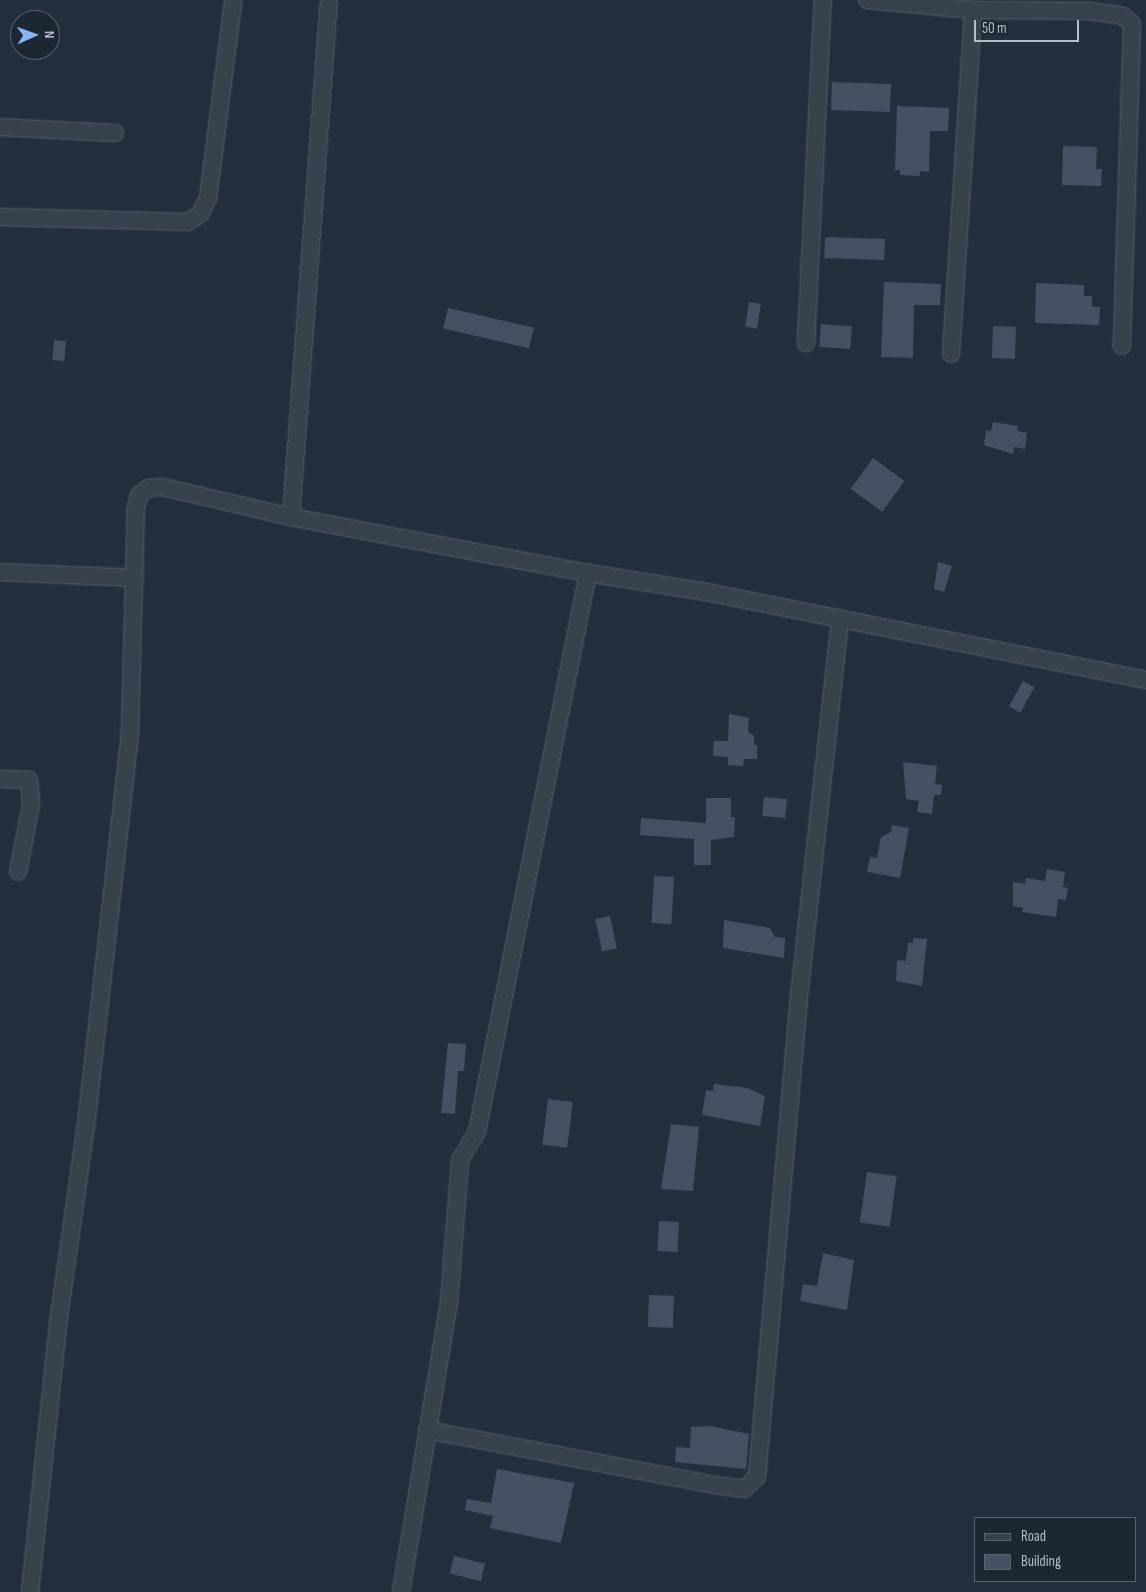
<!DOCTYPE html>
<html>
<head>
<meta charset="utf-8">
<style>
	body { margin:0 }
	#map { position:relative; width:1146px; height:1592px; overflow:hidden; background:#242f3e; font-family:"Sofia Sans Condensed",sans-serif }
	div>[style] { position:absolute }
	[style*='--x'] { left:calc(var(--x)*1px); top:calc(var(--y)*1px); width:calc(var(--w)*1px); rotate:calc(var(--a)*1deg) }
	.building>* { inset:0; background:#455162; transform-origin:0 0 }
	.roads { filter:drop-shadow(0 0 1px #565f6c) drop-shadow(0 0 1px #565f6c) }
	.minor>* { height:16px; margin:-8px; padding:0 8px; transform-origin:8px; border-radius:8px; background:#38414e }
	span { translate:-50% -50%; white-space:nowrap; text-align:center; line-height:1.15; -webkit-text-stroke:5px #1d2633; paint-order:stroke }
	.legend { position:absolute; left:974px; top:1517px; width:162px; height:65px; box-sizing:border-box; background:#1d2633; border:1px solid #59626f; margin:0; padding:6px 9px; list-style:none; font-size:15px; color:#b4bcc9 }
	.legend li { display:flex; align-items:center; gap:10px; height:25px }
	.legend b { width:25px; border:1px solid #59626f }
	.north { position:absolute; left:10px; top:10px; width:50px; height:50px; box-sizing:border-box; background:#1d2633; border:1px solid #59626f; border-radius:50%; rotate:88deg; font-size:14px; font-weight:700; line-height:20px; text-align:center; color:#b4bcc9 }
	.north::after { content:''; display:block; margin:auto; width:18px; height:22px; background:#8ab4f8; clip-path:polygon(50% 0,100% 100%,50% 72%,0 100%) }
	.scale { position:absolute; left:974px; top:20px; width:105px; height:22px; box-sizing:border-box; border:2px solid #b4bcc9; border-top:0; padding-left:6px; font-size:15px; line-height:18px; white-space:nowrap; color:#b4bcc9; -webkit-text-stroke:4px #1d2633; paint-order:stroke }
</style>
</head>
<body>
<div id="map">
	<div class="building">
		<i style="left:832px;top:82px;width:59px;height:28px;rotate:2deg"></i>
		<i style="clip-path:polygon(897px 106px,949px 108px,948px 131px,930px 131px,929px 172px,920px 171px,920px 176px,900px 175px,900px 170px,895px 170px)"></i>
		<i style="clip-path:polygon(1063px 146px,1097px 147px,1096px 169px,1102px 169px,1101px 186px,1062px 185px)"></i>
		<i style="left:825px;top:237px;width:60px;height:21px;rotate:2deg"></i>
		<i style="clip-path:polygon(884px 282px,941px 284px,940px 305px,914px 305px,913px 358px,881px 357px)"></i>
		<i style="clip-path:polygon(1036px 283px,1084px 285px,1084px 296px,1092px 296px,1092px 307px,1100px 307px,1099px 325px,1035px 323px)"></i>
		<i style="left:749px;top:302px;width:12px;height:25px;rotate:9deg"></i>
		<i style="left:448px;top:308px;width:88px;height:21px;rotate:13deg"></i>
		<i style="left:821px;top:324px;width:31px;height:23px;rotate:4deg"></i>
		<i style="left:993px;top:326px;width:23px;height:32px;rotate:2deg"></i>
		<i style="left:54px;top:340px;width:12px;height:20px;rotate:5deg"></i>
		<i style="clip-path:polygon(993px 422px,1018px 426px,1017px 431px,1027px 433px,1025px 449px,1014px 447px,1013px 454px,984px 445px,986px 430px,991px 431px)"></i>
		<i style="left:873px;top:458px;width:39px;height:38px;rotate:36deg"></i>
		<i style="clip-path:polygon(938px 562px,952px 566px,944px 592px,934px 589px)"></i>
		<i style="left:1023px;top:681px;width:13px;height:29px;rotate:29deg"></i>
		<i style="clip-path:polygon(729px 714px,749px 718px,748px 732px,754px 736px,754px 745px,757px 745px,757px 759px,744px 759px,743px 766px,728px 765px,728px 757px,713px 756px,714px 741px,728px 741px)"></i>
		<i style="clip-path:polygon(903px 762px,937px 766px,935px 784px,942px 785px,941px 795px,934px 795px,932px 814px,917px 812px,919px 801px,906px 799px)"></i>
		<i style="left:764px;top:797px;width:23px;height:19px;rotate:5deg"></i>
		<i style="clip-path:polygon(706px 798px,731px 798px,731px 817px,735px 817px,734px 837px,711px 840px,711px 865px,694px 865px,694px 839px,640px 835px,641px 818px,706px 823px)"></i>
		<i style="clip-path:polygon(892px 825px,909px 828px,900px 878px,867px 872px,870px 857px,877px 858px,881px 837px,891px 832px)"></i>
		<i style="clip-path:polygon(1047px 869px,1065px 872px,1063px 887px,1068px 888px,1066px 900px,1058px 899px,1056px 917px,1022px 912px,1023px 908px,1013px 906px,1013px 882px,1025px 884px,1026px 878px,1045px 881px)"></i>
		<i style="left:654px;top:876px;width:20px;height:47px;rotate:3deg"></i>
		<i style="left:610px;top:916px;width:33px;height:15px;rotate:78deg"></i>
		<i style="clip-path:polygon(724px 920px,770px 928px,775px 937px,785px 938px,784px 958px,723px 948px)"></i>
		<i style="clip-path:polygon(913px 938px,927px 939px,922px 986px,896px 981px,897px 960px,906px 961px,908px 943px,913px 943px)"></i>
		<i style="clip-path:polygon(448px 1043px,466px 1044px,464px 1071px,458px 1071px,455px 1114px,441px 1113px)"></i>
		<i style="clip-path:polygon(714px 1084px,748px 1088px,765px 1096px,760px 1126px,702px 1115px,706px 1090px,713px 1091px)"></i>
		<i style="left:548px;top:1099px;width:25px;height:46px;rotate:7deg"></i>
		<i style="clip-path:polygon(671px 1124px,699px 1127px,693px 1191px,661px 1189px)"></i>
		<i style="left:867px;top:1172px;width:30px;height:51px;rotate:8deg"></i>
		<i style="left:659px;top:1221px;width:20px;height:30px;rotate:3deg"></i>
		<i style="clip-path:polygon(823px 1253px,854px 1260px,847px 1310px,800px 1301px,803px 1284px,817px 1286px)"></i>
		<i style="left:649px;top:1295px;width:25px;height:32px;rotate:2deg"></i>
		<i style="clip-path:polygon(710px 1426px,749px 1434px,746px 1469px,675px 1462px,676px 1447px,690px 1448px,691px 1427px)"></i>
		<i style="clip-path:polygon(497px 1469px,574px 1483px,561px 1543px,490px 1528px,493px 1516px,465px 1510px,467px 1499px,491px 1503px)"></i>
		<i style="left:454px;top:1556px;width:32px;height:18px;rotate:14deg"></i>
	</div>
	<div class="roads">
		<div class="minor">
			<i style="--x:867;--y:0;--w:106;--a:5.4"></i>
			<i style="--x:973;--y:10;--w:116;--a:0.5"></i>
			<i style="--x:1089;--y:11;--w:34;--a:8"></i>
			<i style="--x:1123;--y:16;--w:12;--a:42"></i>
			<i style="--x:1132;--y:24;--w:322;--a:91.8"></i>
			<i style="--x:0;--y:127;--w:115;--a:3"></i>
			<i style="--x:0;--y:217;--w:188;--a:1.5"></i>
			<i style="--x:188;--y:222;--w:14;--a:-34"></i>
			<i style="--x:200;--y:214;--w:18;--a:-63"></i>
			<i style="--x:208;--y:198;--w:198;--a:-82.7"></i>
			<i style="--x:806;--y:343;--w:343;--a:-87.2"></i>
			<i style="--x:951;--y:354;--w:345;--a:-86.3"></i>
			<i style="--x:291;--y:517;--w:302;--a:10.7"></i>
			<i style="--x:0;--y:572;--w:135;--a:2.5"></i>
			<i style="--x:0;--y:779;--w:29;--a:2"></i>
			<i style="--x:29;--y:780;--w:25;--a:85"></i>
			<i style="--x:31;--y:805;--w:68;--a:101"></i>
			<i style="--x:427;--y:1430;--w:299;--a:10.8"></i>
			<i style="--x:721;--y:1486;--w:23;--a:7"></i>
			<i style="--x:744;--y:1489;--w:18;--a:-43"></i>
			<i style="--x:757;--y:1477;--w:491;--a:-85"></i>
			<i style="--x:800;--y:988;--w:372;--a:-83.8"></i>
			<i style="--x:30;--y:1592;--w:269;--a:-84"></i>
			<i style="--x:58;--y:1324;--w:209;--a:-82"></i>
			<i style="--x:87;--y:1117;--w:387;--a:-83.6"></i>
			<i style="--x:130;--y:732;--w:224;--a:-88.5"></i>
			<i style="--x:136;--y:508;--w:13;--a:-77"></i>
			<i style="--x:139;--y:495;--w:11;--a:-38"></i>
			<i style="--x:148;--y:488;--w:15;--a:-4"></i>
			<i style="--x:163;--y:487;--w:131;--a:13.2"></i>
			<i style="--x:291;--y:517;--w:518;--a:-85.8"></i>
			<i style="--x:401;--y:1592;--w:293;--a:-80.6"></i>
			<i style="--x:449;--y:1303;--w:143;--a:-85.6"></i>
			<i style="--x:460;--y:1160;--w:33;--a:-59"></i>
			<i style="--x:477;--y:1132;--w:570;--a:-78.77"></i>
			<i style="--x:588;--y:573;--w:120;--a:9.1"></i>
			<i style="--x:706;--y:592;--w:449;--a:11.3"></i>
		</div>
	</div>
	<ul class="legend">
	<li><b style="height:6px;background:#38414e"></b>Road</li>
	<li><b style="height:14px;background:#455162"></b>Building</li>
	</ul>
	<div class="north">N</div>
	<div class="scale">50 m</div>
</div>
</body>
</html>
